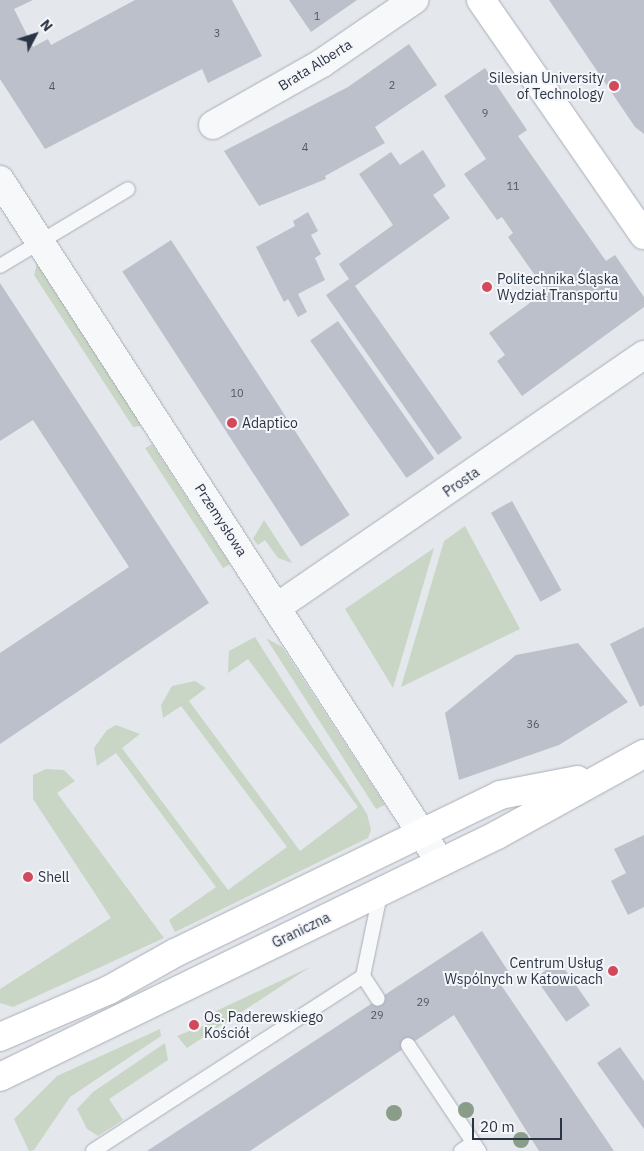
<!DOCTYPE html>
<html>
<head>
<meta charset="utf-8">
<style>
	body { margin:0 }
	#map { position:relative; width:644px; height:1151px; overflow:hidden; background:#e4e7ec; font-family:"IBM Plex Sans",sans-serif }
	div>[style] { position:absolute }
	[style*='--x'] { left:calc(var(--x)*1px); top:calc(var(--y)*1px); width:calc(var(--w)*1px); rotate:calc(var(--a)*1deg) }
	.green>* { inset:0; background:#c9d6c5; transform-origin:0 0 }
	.building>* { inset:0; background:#bbc0ca; transform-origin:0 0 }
	.roads { filter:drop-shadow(0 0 1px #a9aeb7) drop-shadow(0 0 1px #a9aeb7) }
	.lane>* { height:14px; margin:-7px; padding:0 7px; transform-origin:7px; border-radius:7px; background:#f7f8fa }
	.street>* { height:28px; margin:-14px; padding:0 14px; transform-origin:14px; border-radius:14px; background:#f7f8fa }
	.secondary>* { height:28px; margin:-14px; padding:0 14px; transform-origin:14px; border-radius:14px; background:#fff }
	.trees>* { width:16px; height:16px; margin:-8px; border-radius:50%; background:#899d89 }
	.dots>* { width:14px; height:14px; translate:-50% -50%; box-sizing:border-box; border:2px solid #f4f6f9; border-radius:50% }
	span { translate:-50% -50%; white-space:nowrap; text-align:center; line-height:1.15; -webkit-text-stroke:4px #f4f6f9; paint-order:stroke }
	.number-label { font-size:11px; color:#4f5766 }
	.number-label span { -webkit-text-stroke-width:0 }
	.street-label { font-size:14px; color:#2b3445 }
	.poi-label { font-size:14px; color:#2b3445 }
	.right { translate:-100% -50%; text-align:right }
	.left { translate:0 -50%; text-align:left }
	.north { position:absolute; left:10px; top:10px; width:50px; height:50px; -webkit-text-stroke:4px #f4f6f9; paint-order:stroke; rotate:50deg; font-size:14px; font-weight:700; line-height:20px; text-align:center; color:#2b3445 }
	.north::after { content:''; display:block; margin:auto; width:18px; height:22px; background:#2b3445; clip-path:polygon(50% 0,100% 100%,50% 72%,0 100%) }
	.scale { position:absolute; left:472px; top:1118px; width:90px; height:22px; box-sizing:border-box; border:2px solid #2b3445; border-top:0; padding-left:6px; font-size:15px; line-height:18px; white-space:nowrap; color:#2b3445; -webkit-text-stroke:4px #f4f6f9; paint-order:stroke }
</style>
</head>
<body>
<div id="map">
	<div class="green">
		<i style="clip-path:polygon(37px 264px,140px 419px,140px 426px,133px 427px,34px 275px)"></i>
		<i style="left:152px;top:444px;width:143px;height:8px;rotate:57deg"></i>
		<i style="clip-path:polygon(264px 520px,292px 563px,278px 558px,265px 540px,258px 545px,253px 539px)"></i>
		<i style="clip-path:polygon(465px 526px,520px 629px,401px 687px,444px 541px)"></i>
		<i style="clip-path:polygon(434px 548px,393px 688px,345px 609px)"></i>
		<i style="clip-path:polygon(255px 637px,367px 814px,371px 830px,368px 838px,175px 932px,169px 920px,216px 887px,116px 753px,97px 766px,94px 748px,107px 730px,116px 725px,140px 734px,122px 748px,228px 890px,287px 847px,181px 706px,163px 718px,161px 705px,172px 686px,195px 681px,206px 688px,189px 701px,300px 851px,358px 807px,248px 659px,228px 673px,229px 651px)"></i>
		<i style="clip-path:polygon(266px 638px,282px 647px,385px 805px,376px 809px)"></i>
		<i style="clip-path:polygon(46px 769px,64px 770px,75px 781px,57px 793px,164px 938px,13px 1007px,0 1003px,0 989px,111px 918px,33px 799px,33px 775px)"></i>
		<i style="clip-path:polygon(310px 967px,187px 1048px,177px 1036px,220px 1019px,216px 1011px)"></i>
		<i style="clip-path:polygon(160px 1029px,161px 1036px,70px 1097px,34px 1150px,29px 1151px,14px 1119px,57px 1076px)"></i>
		<i style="clip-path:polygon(165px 1043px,168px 1060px,109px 1099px,123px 1120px,98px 1136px,87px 1129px,77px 1109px,93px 1092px)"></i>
	</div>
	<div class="building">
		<i style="clip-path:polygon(0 0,33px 0,14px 9px,33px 47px,48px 39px,51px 45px,135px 0,232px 0,262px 56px,208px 83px,202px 69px,45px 149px,0 79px)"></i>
		<i style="clip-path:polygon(289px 0,357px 0,311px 32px)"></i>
		<i style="clip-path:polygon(549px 0,644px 0,644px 134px,635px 127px)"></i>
		<i style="clip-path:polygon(409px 44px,437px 85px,375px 127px,385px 143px,325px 176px,326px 179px,259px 206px,224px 151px,348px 87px)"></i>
		<i style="clip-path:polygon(485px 68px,527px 130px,518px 136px,606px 261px,615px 255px,644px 297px,644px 307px,522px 396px,497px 361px,505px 355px,489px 333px,546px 291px,508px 237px,513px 233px,502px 217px,497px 220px,464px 174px,486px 159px,444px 96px)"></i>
		<i style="clip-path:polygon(423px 150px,446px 186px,433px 195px,450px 218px,355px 286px,462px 438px,438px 455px,326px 295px,349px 279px,339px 264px,393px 225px,359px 174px,391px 152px,400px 165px)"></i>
		<i style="clip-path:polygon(308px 212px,318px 231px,311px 235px,321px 254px,315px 258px,325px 280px,298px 294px,307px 312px,298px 317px,288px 299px,284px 302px,256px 247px,295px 226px,293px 221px)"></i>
		<i style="left:171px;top:240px;width:328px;height:58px;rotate:57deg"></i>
		<i style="clip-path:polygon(0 283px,209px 603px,0 744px,0 653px,129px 567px,33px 420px,0 441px)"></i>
		<i style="left:338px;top:321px;width:168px;height:34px;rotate:55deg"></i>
		<i style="left:512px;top:501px;width:102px;height:24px;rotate:61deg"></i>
		<i style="clip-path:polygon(644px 627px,644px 705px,640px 707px,610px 644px)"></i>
		<i style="clip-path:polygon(578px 643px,628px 702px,559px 745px,459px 780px,445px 713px,516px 655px)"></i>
		<i style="clip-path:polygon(644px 835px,644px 907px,628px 915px,611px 881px,626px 873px,614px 849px)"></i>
		<i style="clip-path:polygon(482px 931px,512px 977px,501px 985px,614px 1151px,539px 1151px,454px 1015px,250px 1151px,147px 1151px)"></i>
		<i style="left:559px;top:961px;width:54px;height:29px;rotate:55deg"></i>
		<i style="clip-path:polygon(620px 1047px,644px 1081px,644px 1129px,597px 1063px)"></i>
	</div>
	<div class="roads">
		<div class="lane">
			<i style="--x:0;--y:266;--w:149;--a:-31"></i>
			<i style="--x:363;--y:976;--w:27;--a:57"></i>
			<i style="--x:408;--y:1045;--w:128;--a:56.2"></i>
			<i style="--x:93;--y:1151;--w:322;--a:-32.9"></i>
			<i style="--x:363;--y:976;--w:88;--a:-78.2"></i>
			<i style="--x:461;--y:1151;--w:14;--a:-34"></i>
		</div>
		<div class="street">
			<i style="--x:213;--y:125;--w:125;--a:-29.6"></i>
			<i style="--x:322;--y:63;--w:112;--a:-34.4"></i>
			<i style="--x:0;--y:180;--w:812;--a:57.17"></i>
			<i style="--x:277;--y:607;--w:445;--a:-34.5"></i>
		</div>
		<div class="secondary">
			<i style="--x:481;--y:0;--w:286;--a:55.3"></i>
			<i style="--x:0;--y:1037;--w:119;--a:-23.3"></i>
			<i style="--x:109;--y:990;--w:76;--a:-29.3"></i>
			<i style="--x:175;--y:953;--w:361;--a:-25.9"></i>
			<i style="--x:500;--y:795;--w:79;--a:-10.9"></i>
			<i style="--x:0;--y:1077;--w:553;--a:-25.96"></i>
			<i style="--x:497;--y:835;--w:168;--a:-28.9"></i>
		</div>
	</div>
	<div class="trees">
		<i style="left:466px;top:1110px"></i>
		<i style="left:394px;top:1113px"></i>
		<i style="left:521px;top:1140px"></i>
	</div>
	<div class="dots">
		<i style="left:614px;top:86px;background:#d1495b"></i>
		<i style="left:487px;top:287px;background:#d1495b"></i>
		<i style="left:232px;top:423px;background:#d1495b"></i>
		<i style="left:28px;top:877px;background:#d1495b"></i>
		<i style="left:613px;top:971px;background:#d1495b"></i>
		<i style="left:194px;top:1025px;background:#d1495b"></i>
	</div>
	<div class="number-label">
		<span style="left:317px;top:16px">1</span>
		<span style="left:217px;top:33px">3</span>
		<span style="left:392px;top:85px">2</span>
		<span style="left:52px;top:86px">4</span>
		<span style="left:485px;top:113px">9</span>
		<span style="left:305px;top:147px">4</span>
		<span style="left:513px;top:186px">11</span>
		<span style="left:237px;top:393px">10</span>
		<span style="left:533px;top:724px">36</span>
		<span style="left:423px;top:1002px">29</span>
		<span style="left:377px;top:1015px">29</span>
	</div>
	<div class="street-label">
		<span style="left:315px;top:65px;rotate:-32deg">Brata Alberta</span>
		<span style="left:461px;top:482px;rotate:-35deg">Prosta</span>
		<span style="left:221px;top:520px;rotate:57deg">Przemysłowa</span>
		<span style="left:301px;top:930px;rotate:-26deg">Graniczna</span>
	</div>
	<div class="poi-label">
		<span class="right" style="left:604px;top:86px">Silesian University<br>of Technology</span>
		<span class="left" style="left:497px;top:287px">Politechnika Śląska<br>Wydział Transportu</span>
		<span class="left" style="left:242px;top:423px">Adaptico</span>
		<span class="left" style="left:38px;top:877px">Shell</span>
		<span class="right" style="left:603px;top:971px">Centrum Usług<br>Wspólnych w Katowicach</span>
		<span class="left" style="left:204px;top:1025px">Os. Paderewskiego<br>Kościół</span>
	</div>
	<div class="north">N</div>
	<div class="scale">20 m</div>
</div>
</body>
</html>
